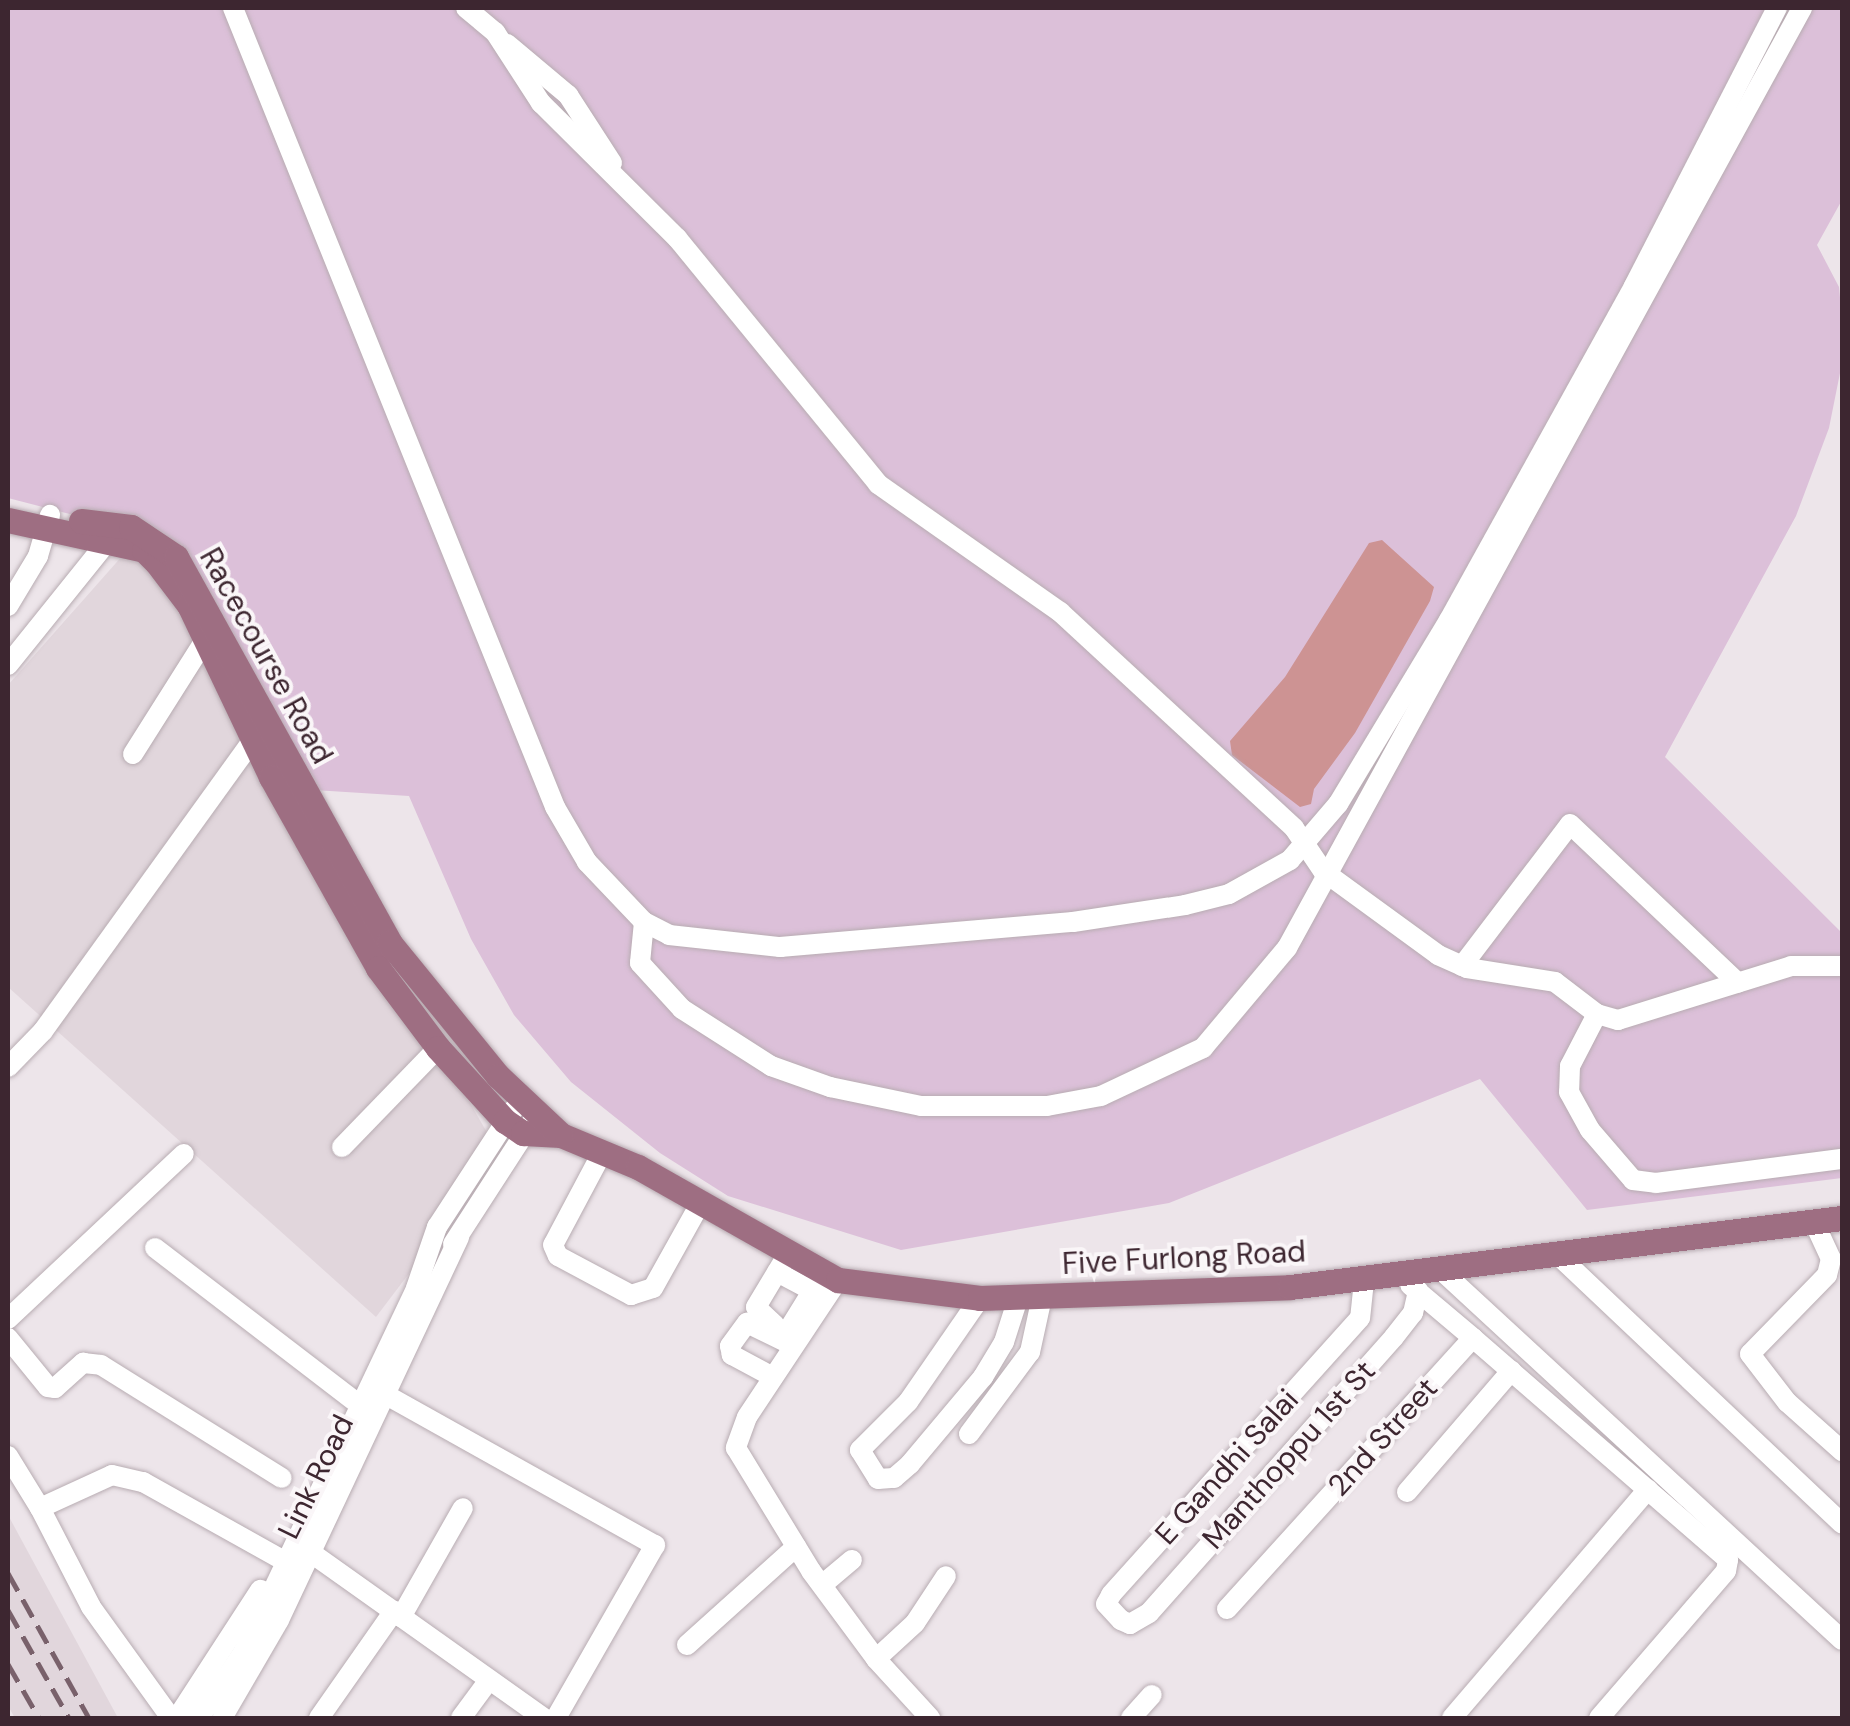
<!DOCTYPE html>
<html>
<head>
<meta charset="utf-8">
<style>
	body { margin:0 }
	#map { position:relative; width:1850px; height:1726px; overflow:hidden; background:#ede5ea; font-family:"DM Sans",sans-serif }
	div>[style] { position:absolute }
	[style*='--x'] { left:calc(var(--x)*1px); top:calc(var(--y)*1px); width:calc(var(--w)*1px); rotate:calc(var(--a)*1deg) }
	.built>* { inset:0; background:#e1d6dc }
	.green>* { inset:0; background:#dcc0d9 }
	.water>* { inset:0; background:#cd9393 }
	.roads { filter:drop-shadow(0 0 2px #b8acb2) drop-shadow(0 0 2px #b8acb2) }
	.minor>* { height:20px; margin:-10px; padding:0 10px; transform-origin:10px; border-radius:10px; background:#fff }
	.major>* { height:25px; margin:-12.5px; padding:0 12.5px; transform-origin:12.5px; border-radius:12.5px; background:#9e6e82 }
	.rail>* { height:5px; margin-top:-2.5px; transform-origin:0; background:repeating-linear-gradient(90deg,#79616b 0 20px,transparent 0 30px) }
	span { translate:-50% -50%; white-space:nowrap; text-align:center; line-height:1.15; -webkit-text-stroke:8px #faf6f8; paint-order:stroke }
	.street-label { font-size:30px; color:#3d2630 }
	.frame { position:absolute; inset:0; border:10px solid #3d2630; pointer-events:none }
</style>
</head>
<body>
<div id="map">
	<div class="built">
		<i style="clip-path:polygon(131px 546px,161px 564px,489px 1136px,470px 1193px,376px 1317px,8px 987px,8px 685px)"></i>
		<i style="clip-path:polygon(8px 1515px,118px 1718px,15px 1718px,8px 1706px)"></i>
	</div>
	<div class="green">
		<i style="clip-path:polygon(8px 8px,1842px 8px,1842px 200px,1817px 245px,1839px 287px,1842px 318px,1842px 363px,1829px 428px,1796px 516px,1665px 757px,1842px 933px,1842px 1178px,1587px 1210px,1480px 1079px,1169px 1203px,901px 1250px,728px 1196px,660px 1153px,571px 1082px,514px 1015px,471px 939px,409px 796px,314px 790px,184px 572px,89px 519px,8px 498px)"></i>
	</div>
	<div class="water">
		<i style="clip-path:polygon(1382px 540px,1434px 587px,1430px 601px,1355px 733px,1314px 789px,1311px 804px,1300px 807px,1232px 755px,1230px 741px,1285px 677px,1369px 543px)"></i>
	</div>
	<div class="roads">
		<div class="minor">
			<i style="--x:233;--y:8;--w:861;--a:68.05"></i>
			<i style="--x:555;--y:807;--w:64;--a:59.8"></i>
			<i style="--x:587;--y:862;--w:83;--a:46.5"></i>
			<i style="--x:644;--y:922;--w:28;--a:27"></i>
			<i style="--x:669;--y:935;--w:112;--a:6.2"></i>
			<i style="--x:780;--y:947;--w:294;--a:-4.9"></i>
			<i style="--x:1073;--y:922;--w:113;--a:-8.6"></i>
			<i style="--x:1185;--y:905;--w:45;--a:-14"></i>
			<i style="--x:1229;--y:894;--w:70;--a:-29.1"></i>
			<i style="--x:1290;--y:860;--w:74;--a:-49.4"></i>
			<i style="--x:1338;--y:804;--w:215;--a:-58.9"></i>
			<i style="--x:1449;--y:620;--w:382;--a:-61"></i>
			<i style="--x:1634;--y:286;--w:313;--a:-62.8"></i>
			<i style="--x:466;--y:8;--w:38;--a:40"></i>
			<i style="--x:495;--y:32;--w:85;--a:57.1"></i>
			<i style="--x:541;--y:103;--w:192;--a:44.8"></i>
			<i style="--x:677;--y:238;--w:318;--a:50.7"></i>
			<i style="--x:878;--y:484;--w:223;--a:35.1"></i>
			<i style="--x:1060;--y:612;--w:318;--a:42.7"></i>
			<i style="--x:1294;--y:828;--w:52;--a:56"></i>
			<i style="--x:1323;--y:871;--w:142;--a:36.1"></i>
			<i style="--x:1438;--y:955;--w:32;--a:24"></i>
			<i style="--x:1467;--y:968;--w:89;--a:9"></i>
			<i style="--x:1555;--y:982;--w:53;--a:37.3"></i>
			<i style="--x:1597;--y:1014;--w:22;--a:16"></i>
			<i style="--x:1618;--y:1020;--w:181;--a:-17.3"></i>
			<i style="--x:1791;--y:966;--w:51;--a:0"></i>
			<i style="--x:507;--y:44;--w:80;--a:39.9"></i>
			<i style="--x:568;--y:95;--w:81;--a:57.1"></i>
			<i style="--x:8;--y:606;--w:58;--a:-59"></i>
			<i style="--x:38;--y:556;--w:43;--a:-73.7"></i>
			<i style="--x:8;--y:665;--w:158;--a:-51.2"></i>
			<i style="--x:133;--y:754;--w:135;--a:-57.7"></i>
			<i style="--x:644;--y:922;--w:41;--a:95.6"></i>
			<i style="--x:640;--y:963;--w:62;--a:47.6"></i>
			<i style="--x:682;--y:1009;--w:106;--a:32.6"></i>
			<i style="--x:771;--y:1066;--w:63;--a:19.6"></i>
			<i style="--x:830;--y:1087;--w:93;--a:11.8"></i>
			<i style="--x:921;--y:1106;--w:126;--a:0"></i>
			<i style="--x:1047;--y:1106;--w:55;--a:-10.5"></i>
			<i style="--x:1101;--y:1096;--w:113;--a:-25.2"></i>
			<i style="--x:1203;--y:1048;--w:131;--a:-50"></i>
			<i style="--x:1287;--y:948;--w:1072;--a:-61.28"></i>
			<i style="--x:1462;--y:966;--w:178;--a:-52.7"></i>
			<i style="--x:1570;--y:824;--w:231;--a:43.4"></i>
			<i style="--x:1597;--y:1014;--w:59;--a:117.4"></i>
			<i style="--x:1570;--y:1066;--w:26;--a:92"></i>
			<i style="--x:1569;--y:1092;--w:43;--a:61.1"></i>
			<i style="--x:1590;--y:1130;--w:66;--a:49.3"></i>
			<i style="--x:1633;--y:1180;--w:23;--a:7"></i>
			<i style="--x:1656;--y:1183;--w:188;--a:-7.4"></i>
			<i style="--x:8;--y:1067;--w:50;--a:-45.8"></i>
			<i style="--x:43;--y:1031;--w:372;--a:-54.2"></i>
			<i style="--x:342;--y:1147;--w:138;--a:-45.9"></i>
			<i style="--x:603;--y:1151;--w:106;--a:118"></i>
			<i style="--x:553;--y:1245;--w:12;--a:66"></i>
			<i style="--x:558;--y:1256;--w:83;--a:28.1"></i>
			<i style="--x:631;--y:1295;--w:23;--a:-18"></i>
			<i style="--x:653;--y:1288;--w:98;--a:-60.8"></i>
			<i style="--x:1813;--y:1220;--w:43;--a:65.2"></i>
			<i style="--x:1831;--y:1259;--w:16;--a:104"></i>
			<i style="--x:1827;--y:1275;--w:110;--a:134.3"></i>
			<i style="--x:1750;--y:1354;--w:61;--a:52.4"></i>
			<i style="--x:1787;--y:1402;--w:74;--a:41.7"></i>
			<i style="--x:453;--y:1244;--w:145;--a:-57.1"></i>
			<i style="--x:155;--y:1248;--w:250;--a:37.5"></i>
			<i style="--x:1560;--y:1257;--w:388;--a:43.4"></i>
			<i style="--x:1442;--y:1271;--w:544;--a:42.69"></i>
			<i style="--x:777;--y:1272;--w:40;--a:28"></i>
			<i style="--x:838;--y:1280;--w:164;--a:123.6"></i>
			<i style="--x:747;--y:1417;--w:33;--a:110"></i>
			<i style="--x:736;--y:1448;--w:144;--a:58.6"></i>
			<i style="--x:811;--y:1571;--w:109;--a:53.5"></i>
			<i style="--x:876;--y:1659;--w:80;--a:47.5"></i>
			<i style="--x:1364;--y:1281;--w:37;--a:96"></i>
			<i style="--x:1360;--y:1318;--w:372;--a:132"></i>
			<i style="--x:1111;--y:1595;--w:10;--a:119"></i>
			<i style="--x:1106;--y:1604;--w:22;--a:47"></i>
			<i style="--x:1121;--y:1620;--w:10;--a:24"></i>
			<i style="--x:1130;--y:1624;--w:22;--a:-30"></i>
			<i style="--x:1149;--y:1613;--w:369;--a:-48.4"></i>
			<i style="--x:1394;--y:1337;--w:31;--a:-52"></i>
			<i style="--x:1413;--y:1313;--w:23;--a:-77"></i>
			<i style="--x:980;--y:1298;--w:126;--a:124.7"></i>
			<i style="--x:908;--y:1402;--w:68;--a:135"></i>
			<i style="--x:860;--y:1450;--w:34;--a:58"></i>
			<i style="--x:878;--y:1479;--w:16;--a:-4"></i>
			<i style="--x:894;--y:1478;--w:21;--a:-41"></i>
			<i style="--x:910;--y:1464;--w:114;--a:-50"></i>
			<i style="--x:983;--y:1377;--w:41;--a:-59"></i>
			<i style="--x:1004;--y:1342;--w:46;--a:-72.3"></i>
			<i style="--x:8;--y:1319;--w:241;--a:-43.2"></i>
			<i style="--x:775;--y:1325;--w:26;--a:-137"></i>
			<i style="--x:756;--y:1307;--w:64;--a:-59"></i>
			<i style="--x:787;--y:1332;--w:70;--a:-58.3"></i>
			<i style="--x:8;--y:1338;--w:63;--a:50.8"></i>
			<i style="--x:48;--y:1387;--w:7;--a:8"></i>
			<i style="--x:55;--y:1388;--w:38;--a:-42"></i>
			<i style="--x:83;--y:1363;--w:18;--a:6"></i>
			<i style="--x:101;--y:1365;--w:213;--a:32"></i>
			<i style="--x:1473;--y:1338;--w:338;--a:41"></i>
			<i style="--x:1728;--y:1560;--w:11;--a:100"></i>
			<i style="--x:1726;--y:1571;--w:194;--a:130.8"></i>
			<i style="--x:773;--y:1377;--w:47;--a:-151.8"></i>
			<i style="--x:732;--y:1355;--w:9;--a:-103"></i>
			<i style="--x:730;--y:1346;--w:29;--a:-54"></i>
			<i style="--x:747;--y:1323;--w:52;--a:26.1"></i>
			<i style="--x:388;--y:1396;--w:306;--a:29.2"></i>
			<i style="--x:655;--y:1545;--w:199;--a:119.8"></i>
			<i style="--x:969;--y:1434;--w:102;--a:-53.4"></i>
			<i style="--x:1030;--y:1352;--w:56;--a:-77.7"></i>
			<i style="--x:8;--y:1456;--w:61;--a:58.4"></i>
			<i style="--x:40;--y:1508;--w:79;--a:-24.6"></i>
			<i style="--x:112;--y:1475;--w:32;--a:13"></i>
			<i style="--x:143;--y:1482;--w:154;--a:29.2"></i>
			<i style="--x:1407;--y:1492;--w:160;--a:-49.3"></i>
			<i style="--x:40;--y:1508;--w:111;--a:62.7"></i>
			<i style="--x:91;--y:1607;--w:137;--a:54.2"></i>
			<i style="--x:310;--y:1552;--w:287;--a:35.4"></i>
			<i style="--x:822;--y:1585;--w:39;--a:-40"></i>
			<i style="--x:1227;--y:1609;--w:366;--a:-47.8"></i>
			<i style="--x:1473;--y:1338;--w:82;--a:-139.9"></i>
			<i style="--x:401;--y:1617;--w:125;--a:-60.4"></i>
			<i style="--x:687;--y:1645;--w:147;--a:-42"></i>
			<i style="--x:876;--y:1659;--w:53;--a:-42.7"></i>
			<i style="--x:915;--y:1623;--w:56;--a:-56.6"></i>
			<i style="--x:177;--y:1718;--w:153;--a:-57"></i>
			<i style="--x:199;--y:1718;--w:81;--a:-56.1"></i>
			<i style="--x:244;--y:1651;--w:402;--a:-64.6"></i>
			<i style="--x:416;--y:1288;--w:65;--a:-71"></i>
			<i style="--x:437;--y:1227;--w:141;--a:-56.9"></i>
			<i style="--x:222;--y:1718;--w:113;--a:-59.8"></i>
			<i style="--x:279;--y:1620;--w:423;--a:-64.8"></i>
			<i style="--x:319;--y:1718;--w:131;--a:-55"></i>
			<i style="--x:461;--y:1718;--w:47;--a:-53.6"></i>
			<i style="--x:1131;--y:1718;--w:31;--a:-48"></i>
			<i style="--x:1452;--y:1718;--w:301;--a:-49.4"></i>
		</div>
		<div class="major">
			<i style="--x:8;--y:520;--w:139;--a:12.4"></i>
			<i style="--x:144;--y:550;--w:18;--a:45"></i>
			<i style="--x:157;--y:563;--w:53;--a:52.7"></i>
			<i style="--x:189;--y:605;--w:191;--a:64.5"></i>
			<i style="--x:271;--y:777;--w:219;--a:60.7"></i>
			<i style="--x:378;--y:968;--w:100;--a:53.1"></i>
			<i style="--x:438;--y:1048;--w:99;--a:47.5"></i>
			<i style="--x:505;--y:1121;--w:22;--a:34"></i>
			<i style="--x:523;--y:1133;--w:38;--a:3"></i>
			<i style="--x:561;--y:1135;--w:83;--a:22.6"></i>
			<i style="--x:638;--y:1167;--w:230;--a:29.5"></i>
			<i style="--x:838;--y:1280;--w:143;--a:7.2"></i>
			<i style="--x:980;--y:1298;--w:310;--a:-2"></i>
			<i style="--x:1290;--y:1287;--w:556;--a:-7.13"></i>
			<i style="--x:81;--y:521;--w:50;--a:6.8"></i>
			<i style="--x:131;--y:527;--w:54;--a:33.7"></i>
			<i style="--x:176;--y:557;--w:440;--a:61"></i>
			<i style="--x:389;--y:942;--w:173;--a:50.9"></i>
			<i style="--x:498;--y:1076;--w:86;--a:43.1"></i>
		</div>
	</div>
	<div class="rail">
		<i style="--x:8;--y:1573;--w:166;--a:60.8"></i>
		<i style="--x:8;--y:1610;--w:124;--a:60.5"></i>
		<i style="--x:8;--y:1664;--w:62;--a:60.1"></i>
	</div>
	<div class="street-label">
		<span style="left:266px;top:656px;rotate:61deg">Racecourse Road</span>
		<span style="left:1184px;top:1258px;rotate:-3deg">Five Furlong Road</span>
		<span style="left:1383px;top:1437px;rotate:-48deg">2nd Street</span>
		<span style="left:1289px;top:1455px;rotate:-48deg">Manthoppu 1st St</span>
		<span style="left:1227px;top:1467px;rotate:-48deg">E Gandhi Salai</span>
		<span style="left:316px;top:1477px;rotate:-64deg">Link Road</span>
	</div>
	<div class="frame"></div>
</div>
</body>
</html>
